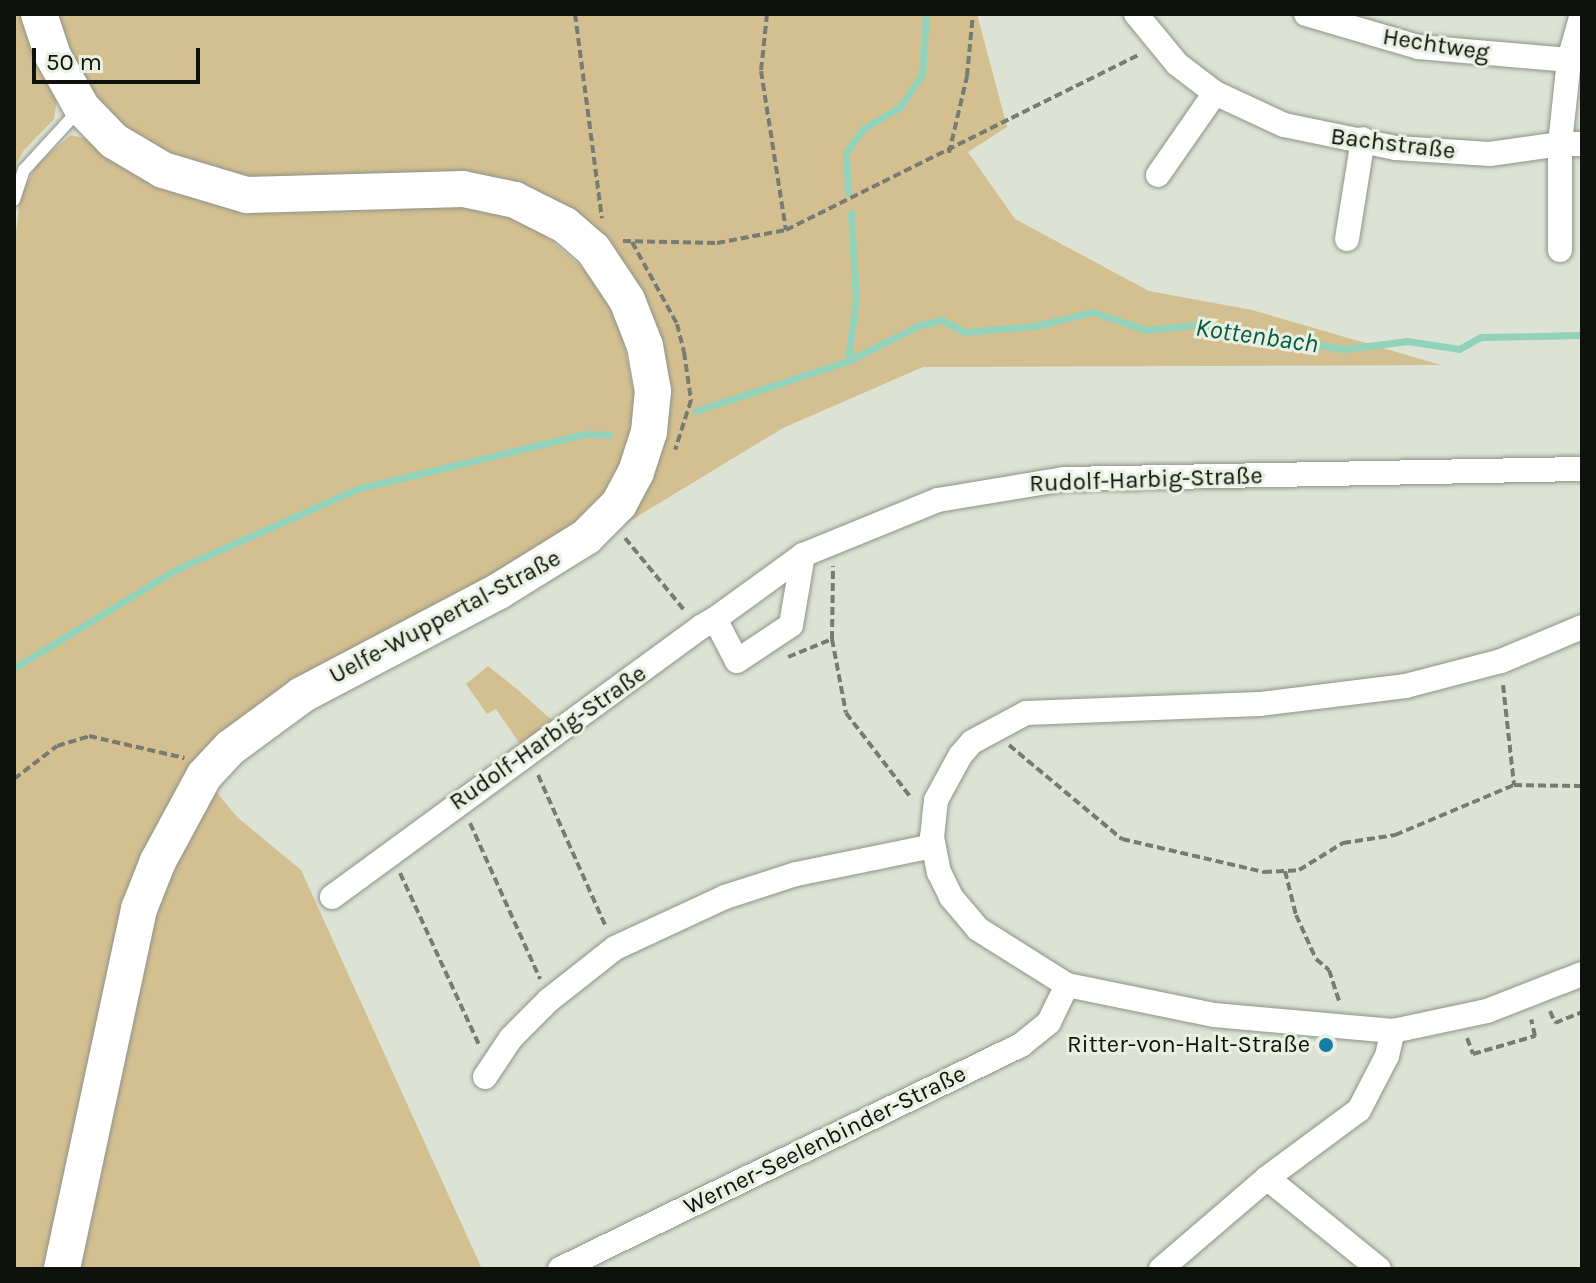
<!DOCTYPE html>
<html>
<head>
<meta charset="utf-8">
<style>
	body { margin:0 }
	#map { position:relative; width:1596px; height:1283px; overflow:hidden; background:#dce3d4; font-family:Karla,sans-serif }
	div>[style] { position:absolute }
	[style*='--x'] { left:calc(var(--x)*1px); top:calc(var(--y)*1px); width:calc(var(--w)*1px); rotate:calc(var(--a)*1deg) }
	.green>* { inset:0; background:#d4bf91 }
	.stream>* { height:7px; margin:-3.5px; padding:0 3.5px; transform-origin:3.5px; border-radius:3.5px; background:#92d2bb }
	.path>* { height:4px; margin-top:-2px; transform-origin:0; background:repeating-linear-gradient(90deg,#777b71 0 8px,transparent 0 12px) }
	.roads { filter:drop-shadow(0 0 2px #8d9386) drop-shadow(0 0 2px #8d9386) }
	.lane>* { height:12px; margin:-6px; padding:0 6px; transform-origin:6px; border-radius:6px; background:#fff }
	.street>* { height:24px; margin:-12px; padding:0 12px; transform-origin:12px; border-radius:12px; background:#fff }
	.secondary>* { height:36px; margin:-18px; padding:0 18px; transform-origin:18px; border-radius:18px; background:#fff }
	.dots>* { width:22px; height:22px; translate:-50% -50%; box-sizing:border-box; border:4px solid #e9f0e1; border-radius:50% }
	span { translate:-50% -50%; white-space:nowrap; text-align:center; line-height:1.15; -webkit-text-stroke:6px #e9f0e1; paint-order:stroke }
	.street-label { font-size:24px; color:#0f110c }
	.poi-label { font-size:24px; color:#0f110c }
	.right { translate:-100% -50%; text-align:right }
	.water-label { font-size:26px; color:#005b45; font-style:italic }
	.frame { position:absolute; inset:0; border:16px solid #0f110c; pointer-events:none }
	.scale { position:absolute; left:32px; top:48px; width:168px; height:36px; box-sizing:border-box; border:4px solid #0f110c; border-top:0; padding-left:10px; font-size:24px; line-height:28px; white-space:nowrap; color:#0f110c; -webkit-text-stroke:6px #e9f0e1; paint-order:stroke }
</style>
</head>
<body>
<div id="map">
	<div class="green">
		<i style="clip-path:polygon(14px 14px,21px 14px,57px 99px,54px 119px,24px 150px,14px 168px)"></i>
		<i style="clip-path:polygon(52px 14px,977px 14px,1007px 127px,968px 152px,1015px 219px,1149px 291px,1252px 310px,1441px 365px,923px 367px,783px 428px,615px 530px,657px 371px,553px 209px,271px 190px,191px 173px,98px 108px)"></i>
		<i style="clip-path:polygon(71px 135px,92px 140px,125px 169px,167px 189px,227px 207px,276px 213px,460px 205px,511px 216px,544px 234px,600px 283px,619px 318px,636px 403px,625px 464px,582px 531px,188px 787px,55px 1269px,14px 1269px,14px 251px,20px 197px,37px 164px)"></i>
		<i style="clip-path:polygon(488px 666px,518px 690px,554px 722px,520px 744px,496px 709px,487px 714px,466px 684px)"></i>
		<i style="clip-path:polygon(209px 783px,237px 817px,301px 870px,482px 1269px,73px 1269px,134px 960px)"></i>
	</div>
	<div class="stream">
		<i style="--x:848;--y:192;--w:39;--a:-93"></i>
		<i style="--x:846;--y:153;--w:29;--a:-55"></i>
		<i style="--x:863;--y:129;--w:43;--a:-30.7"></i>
		<i style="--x:900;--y:107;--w:40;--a:-56"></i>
		<i style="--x:922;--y:74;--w:60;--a:-86.2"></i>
		<i style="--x:848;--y:361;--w:78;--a:-26.6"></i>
		<i style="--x:918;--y:326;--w:25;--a:-14"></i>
		<i style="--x:942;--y:320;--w:26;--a:28"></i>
		<i style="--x:965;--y:332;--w:70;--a:-4.9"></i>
		<i style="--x:1035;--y:326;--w:60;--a:-13.6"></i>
		<i style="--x:1093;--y:312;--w:56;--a:18.8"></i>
		<i style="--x:1146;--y:330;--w:48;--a:-5.9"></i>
		<i style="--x:1194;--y:325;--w:152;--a:9.1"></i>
		<i style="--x:1344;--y:349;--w:64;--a:-7.2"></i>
		<i style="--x:1407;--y:341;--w:53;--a:8.7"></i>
		<i style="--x:1459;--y:349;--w:25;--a:-29"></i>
		<i style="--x:1481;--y:337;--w:101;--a:-1.1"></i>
		<i style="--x:696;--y:411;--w:160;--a:-18.2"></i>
		<i style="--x:848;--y:361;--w:64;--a:-82.8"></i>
		<i style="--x:856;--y:298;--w:85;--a:-93.4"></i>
		<i style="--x:14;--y:668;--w:188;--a:-31.3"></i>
		<i style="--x:175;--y:570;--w:199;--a:-24"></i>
		<i style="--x:357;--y:489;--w:234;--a:-13.6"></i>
		<i style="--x:584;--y:434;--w:25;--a:2"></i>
	</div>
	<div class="path">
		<i style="--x:575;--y:14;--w:206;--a:82.5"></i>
		<i style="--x:767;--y:14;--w:57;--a:96"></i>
		<i style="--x:761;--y:71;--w:161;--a:81.1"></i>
		<i style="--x:949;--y:153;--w:79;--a:-76.8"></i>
		<i style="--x:967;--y:76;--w:62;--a:-84.5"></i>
		<i style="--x:623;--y:241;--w:94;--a:1.2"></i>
		<i style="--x:717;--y:243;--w:70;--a:-10.7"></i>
		<i style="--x:786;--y:230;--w:394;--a:-26.4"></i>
		<i style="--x:632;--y:242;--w:94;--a:61.2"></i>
		<i style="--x:677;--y:324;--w:29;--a:76"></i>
		<i style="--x:684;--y:352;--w:49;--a:81.7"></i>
		<i style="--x:691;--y:400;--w:52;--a:107.7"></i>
		<i style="--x:625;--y:538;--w:94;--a:50.6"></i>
		<i style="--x:832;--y:639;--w:73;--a:-89.2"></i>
		<i style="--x:788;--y:657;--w:48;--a:-22.2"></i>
		<i style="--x:832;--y:639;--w:75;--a:79.3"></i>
		<i style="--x:846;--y:713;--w:108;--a:52.5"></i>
		<i style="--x:1503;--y:685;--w:101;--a:83.7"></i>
		<i style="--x:1514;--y:785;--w:68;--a:0.8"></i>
		<i style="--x:1009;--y:745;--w:147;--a:39.8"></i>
		<i style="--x:1122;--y:839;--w:146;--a:13.1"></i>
		<i style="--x:1264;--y:872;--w:35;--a:-3"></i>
		<i style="--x:1299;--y:870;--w:52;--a:-31.5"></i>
		<i style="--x:1343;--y:843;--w:53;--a:-8.7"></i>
		<i style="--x:1395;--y:835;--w:129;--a:-22.8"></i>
		<i style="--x:538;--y:775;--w:167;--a:65.9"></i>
		<i style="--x:14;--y:779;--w:54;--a:-37.5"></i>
		<i style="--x:57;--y:746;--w:34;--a:-17"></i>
		<i style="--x:89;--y:736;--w:98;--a:13"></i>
		<i style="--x:470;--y:823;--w:171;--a:65.8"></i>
		<i style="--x:1285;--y:871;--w:45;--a:76"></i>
		<i style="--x:1296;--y:915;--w:48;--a:65.6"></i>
		<i style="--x:1316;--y:959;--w:17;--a:40"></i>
		<i style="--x:1329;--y:970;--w:35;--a:72"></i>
		<i style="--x:400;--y:873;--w:192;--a:65.3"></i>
		<i style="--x:1550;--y:1011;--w:13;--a:67"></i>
		<i style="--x:1555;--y:1023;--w:29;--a:-22"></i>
		<i style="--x:1467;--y:1038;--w:17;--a:69"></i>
		<i style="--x:1473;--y:1054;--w:65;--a:-16.2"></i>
		<i style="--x:1535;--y:1036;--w:17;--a:-103"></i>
	</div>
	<div class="roads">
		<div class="lane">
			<i style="--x:14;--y:200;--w:32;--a:-72"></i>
			<i style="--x:24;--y:170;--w:80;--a:-47.5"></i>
		</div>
		<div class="street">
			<i style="--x:1136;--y:14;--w:65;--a:50.6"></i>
			<i style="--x:1177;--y:64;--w:48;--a:37.3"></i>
			<i style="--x:1215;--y:93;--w:76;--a:24.9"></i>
			<i style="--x:1284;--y:125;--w:114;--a:11.6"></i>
			<i style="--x:1396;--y:148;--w:94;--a:3.7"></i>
			<i style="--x:1490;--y:154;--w:71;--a:-8.1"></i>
			<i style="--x:1560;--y:144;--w:84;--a:-83.9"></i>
			<i style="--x:1569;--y:60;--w:48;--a:-74.2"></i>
			<i style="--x:1306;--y:14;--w:117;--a:16.4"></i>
			<i style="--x:1418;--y:47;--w:152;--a:4.9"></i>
			<i style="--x:1158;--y:175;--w:100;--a:-55.2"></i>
			<i style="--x:1347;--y:239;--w:101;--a:-80.9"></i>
			<i style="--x:1560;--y:250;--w:106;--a:-90"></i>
			<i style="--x:1560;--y:144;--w:22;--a:0"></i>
			<i style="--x:715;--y:619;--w:109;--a:-36"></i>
			<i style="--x:1582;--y:627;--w:88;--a:157.2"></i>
			<i style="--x:1501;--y:661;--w:98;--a:165.3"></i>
			<i style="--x:1406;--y:686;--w:148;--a:173"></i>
			<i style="--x:1259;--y:704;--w:233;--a:177.8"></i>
			<i style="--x:1026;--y:713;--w:61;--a:151.8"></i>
			<i style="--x:972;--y:742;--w:18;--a:131"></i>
			<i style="--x:960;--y:756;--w:50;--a:118.6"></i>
			<i style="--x:936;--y:800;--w:37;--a:96"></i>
			<i style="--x:932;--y:837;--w:36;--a:79"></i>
			<i style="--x:939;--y:872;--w:28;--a:64"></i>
			<i style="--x:951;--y:897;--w:42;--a:49.8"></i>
			<i style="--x:978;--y:929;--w:105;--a:32.2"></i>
			<i style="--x:1067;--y:985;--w:150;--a:11.5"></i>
			<i style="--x:1214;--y:1015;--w:180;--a:5.1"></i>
			<i style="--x:1393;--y:1031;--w:96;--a:-12"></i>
			<i style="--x:1487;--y:1011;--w:102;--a:-21.3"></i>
			<i style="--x:332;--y:897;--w:457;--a:-36.2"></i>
			<i style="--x:701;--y:627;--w:16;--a:-30"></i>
			<i style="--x:715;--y:619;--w:47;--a:62.4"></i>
			<i style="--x:737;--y:661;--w:65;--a:-33.7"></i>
			<i style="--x:791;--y:625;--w:71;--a:-80.3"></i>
			<i style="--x:803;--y:555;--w:146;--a:-22.2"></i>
			<i style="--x:938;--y:500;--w:129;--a:-9.4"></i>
			<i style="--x:1065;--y:479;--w:517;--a:-1.11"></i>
			<i style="--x:485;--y:1077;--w:47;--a:-56.3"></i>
			<i style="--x:511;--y:1038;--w:54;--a:-45"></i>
			<i style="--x:549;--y:1000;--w:84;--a:-38.2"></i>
			<i style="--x:615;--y:948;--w:121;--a:-24.9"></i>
			<i style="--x:725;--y:897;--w:75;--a:-17.9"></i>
			<i style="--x:796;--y:874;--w:139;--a:-11.6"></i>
			<i style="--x:560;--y:1269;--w:513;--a:-25.92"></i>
			<i style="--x:1021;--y:1045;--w:36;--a:-39"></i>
			<i style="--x:1049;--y:1022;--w:41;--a:-64.1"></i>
			<i style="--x:1161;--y:1269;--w:140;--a:-40.6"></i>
			<i style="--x:1379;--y:1269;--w:144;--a:-140.9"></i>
			<i style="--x:1267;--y:1178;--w:114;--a:-36.5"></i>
			<i style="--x:1359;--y:1110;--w:61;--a:-62.6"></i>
			<i style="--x:1387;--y:1056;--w:26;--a:-77"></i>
		</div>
		<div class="secondary">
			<i style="--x:39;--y:14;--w:44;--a:71.6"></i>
			<i style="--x:53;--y:56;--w:60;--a:60.9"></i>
			<i style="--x:82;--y:108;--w:46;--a:45.9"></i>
			<i style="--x:114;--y:141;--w:57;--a:30.6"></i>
			<i style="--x:163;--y:170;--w:88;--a:16.6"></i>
			<i style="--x:247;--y:195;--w:216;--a:-1.6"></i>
			<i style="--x:463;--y:189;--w:53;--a:11.9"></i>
			<i style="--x:515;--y:200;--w:56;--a:26.6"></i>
			<i style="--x:565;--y:225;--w:37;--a:41"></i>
			<i style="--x:593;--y:249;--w:61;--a:56.3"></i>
			<i style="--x:627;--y:300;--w:49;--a:68.6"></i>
			<i style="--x:645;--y:346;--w:46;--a:79.9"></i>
			<i style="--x:653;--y:391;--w:41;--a:95.6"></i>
			<i style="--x:649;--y:432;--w:42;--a:108"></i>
			<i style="--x:636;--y:472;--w:36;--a:118"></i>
			<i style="--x:619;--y:504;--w:47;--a:135"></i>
			<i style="--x:586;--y:537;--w:102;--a:148.2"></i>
			<i style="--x:499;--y:591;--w:223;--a:152.2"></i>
			<i style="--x:302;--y:695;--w:89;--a:143.6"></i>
			<i style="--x:230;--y:748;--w:38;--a:133"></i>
			<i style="--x:204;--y:776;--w:97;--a:118.4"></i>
			<i style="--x:158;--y:861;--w:52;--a:111.6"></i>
			<i style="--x:139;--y:909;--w:368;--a:102.1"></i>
		</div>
	</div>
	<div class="dots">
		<i style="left:1326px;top:1045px;background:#157da7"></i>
	</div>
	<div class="street-label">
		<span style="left:1436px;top:45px;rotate:9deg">Hechtweg</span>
		<span style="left:1393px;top:144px;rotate:7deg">Bachstraße</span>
		<span style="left:1146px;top:480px;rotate:-2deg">Rudolf-Harbig-Straße</span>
		<span style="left:445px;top:617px;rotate:-28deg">Uelfe-Wuppertal-Straße</span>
		<span style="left:548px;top:738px;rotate:-35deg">Rudolf-Harbig-Straße</span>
		<span style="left:825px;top:1140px;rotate:-26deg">Werner-Seelenbinder-Straße</span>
	</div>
	<div class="poi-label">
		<span class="right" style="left:1310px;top:1045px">Ritter-von-Halt-Straße</span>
	</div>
	<div class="water-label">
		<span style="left:1257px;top:336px;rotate:8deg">Kottenbach</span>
	</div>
	<div class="frame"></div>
	<div class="scale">50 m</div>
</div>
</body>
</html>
